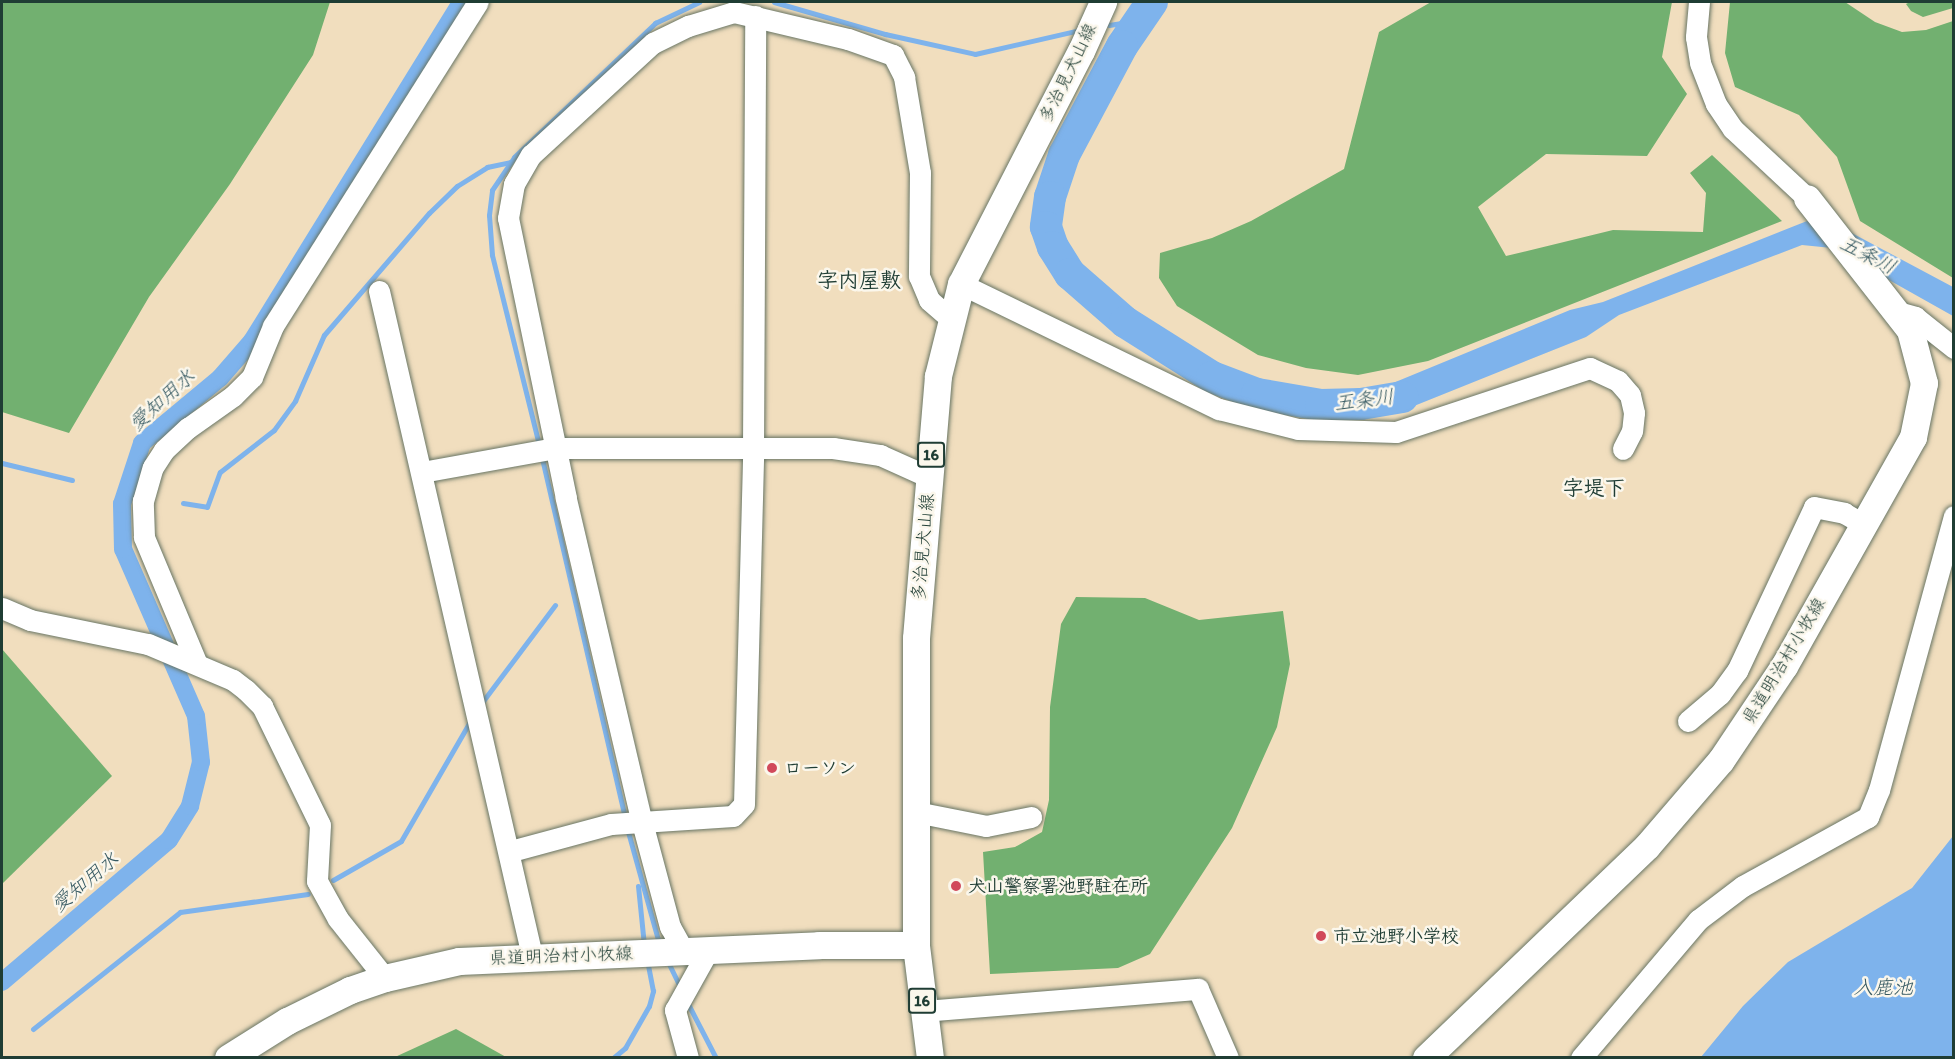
<!DOCTYPE html>
<html>
<head>
<meta charset="utf-8">
<style>
	body { margin:0 }
	#map { position:relative; width:1955px; height:1059px; overflow:hidden; background:#f1debe; font-family:Itim,"Klee One",sans-serif }
	div>[style] { position:absolute }
	[style*='--x'] { left:calc(var(--x)*1px); top:calc(var(--y)*1px); width:calc(var(--w)*1px); rotate:calc(var(--a)*1deg) }
	.forest>* { inset:0; background:#72b070 }
	.water>* { inset:0; background:#7eb3ec }
	.stream>* { height:5px; margin:-2.5px; padding:0 2.5px; transform-origin:2.5px; border-radius:2.5px; background:#7eb3ec }
	.canal>* { height:18px; margin:-9px; padding:0 9px; transform-origin:9px; border-radius:9px; background:#7eb3ec }
	.river>* { height:32px; margin:-16px; padding:0 16px; transform-origin:16px; border-radius:16px; background:#7eb3ec }
	.roads { filter:drop-shadow(0 0 2px #687564) drop-shadow(0 0 2px #687564) }
	.minor>* { height:21px; margin:-10.5px; padding:0 10.5px; transform-origin:10.5px; border-radius:10.5px; background:#fff }
	.major>* { height:27px; margin:-13.5px; padding:0 13.5px; transform-origin:13.5px; border-radius:13.5px; background:#fff }
	.dots>* { width:16px; height:16px; translate:-50% -50%; box-sizing:border-box; border:3px solid #fbf7ec; border-radius:50% }
	span { translate:-50% -50%; white-space:nowrap; text-align:center; line-height:1.15; -webkit-text-stroke:5px #fbf7ec; paint-order:stroke }
	.shield-label span { padding:2px 4px; background:#fbf7ec; border:2px solid; border-radius:4px; -webkit-text-stroke-width:0 }
	.shield-label { font-size:16px; color:#1f3d34; font-weight:700 }
	.street-label { font-size:18px; color:#1f3d34 }
	.poi-label { font-size:18px; color:#1f3d34; font-weight:700 }
	.left { translate:0 -50%; text-align:left }
	.water-label { font-size:20px; color:#375a62; font-style:italic }
	.quarter-label { font-size:21px; color:#1f3d34; font-weight:700 }
	.frame { position:absolute; inset:0; border:3px solid #1f3d34; pointer-events:none }
</style>
</head>
<body>
<div id="map">
	<div class="forest">
		<i style="clip-path:polygon(2px 2px,330px 2px,313px 55px,230px 184px,149px 297px,69px 433px,2px 412px)"></i>
		<i style="clip-path:polygon(1431px 2px,1672px 2px,1662px 57px,1687px 94px,1647px 156px,1546px 154px,1478px 207px,1506px 256px,1613px 230px,1703px 232px,1706px 193px,1690px 173px,1712px 155px,1782px 221px,1428px 361px,1358px 375px,1306px 368px,1258px 355px,1177px 306px,1159px 278px,1160px 253px,1212px 238px,1251px 221px,1344px 169px,1379px 32px)"></i>
		<i style="clip-path:polygon(1730px 2px,1845px 2px,1875px 22px,1902px 32px,1926px 30px,1953px 21px,1953px 278px,1860px 221px,1837px 157px,1799px 115px,1735px 87px,1725px 53px)"></i>
		<i style="clip-path:polygon(1910px 2px,1953px 2px,1953px 8px,1923px 17px,1911px 11px,1906px 4px)"></i>
		<i style="clip-path:polygon(1076px 597px,1145px 598px,1199px 620px,1283px 611px,1290px 664px,1277px 727px,1232px 828px,1150px 954px,1118px 968px,990px 974px,983px 852px,1015px 847px,1042px 832px,1049px 800px,1050px 707px,1061px 624px)"></i>
		<i style="clip-path:polygon(2px 649px,112px 776px,2px 884px)"></i>
		<i style="clip-path:polygon(456px 1029px,506px 1057px,395px 1057px)"></i>
	</div>
	<div class="water">
		<i style="clip-path:polygon(1807px 221px,1848px 231px,1953px 287px,1953px 316px,1832px 248px,1802px 245px,1619px 315px,1586px 337px,1414px 406px,1362px 417px,1360px 391px,1393px 383px,1570px 310px,1603px 302px)"></i>
		<i style="clip-path:polygon(1953px 836px,1953px 1057px,1701px 1057px,1743px 1006px,1788px 962px,1912px 888px)"></i>
	</div>
	<div class="stream">
		<i style="--x:774;--y:2;--w:116;--a:16.1"></i>
		<i style="--x:885;--y:34;--w:92;--a:12.5"></i>
		<i style="--x:975;--y:54;--w:108;--a:-12.9"></i>
		<i style="--x:1109;--y:25;--w:30;--a:-9"></i>
		<i style="--x:539;--y:445;--w:196;--a:-103.9"></i>
		<i style="--x:492;--y:255;--w:40;--a:-94.3"></i>
		<i style="--x:489;--y:215;--w:25;--a:-83"></i>
		<i style="--x:492;--y:190;--w:40;--a:-56"></i>
		<i style="--x:514;--y:157;--w:195;--a:-43.5"></i>
		<i style="--x:655;--y:23;--w:49;--a:-25.5"></i>
		<i style="--x:541;--y:454;--w:375;--a:77"></i>
		<i style="--x:2;--y:463;--w:72;--a:13.7"></i>
		<i style="--x:183;--y:503;--w:24;--a:9"></i>
		<i style="--x:207;--y:507;--w:37;--a:-70"></i>
		<i style="--x:220;--y:472;--w:68;--a:-37.9"></i>
		<i style="--x:274;--y:430;--w:36;--a:-54"></i>
		<i style="--x:295;--y:401;--w:72;--a:-66.3"></i>
		<i style="--x:324;--y:335;--w:161;--a:-49.3"></i>
		<i style="--x:429;--y:213;--w:39;--a:-44"></i>
		<i style="--x:457;--y:186;--w:36;--a:-32"></i>
		<i style="--x:487;--y:167;--w:24;--a:-12"></i>
		<i style="--x:480;--y:705;--w:125;--a:-53.1"></i>
		<i style="--x:627;--y:828;--w:119;--a:74.5"></i>
		<i style="--x:333;--y:880;--w:78;--a:-29.8"></i>
		<i style="--x:401;--y:841;--w:142;--a:-60"></i>
		<i style="--x:638;--y:886;--w:59;--a:84.2"></i>
		<i style="--x:667;--y:960;--w:32;--a:64"></i>
		<i style="--x:686;--y:1000;--w:65;--a:62.7"></i>
		<i style="--x:33;--y:1029;--w:188;--a:-38.5"></i>
		<i style="--x:180;--y:912;--w:129;--a:-8"></i>
		<i style="--x:613;--y:1058;--w:16;--a:-40"></i>
		<i style="--x:625;--y:1048;--w:48;--a:-60.3"></i>
		<i style="--x:649;--y:1006;--w:16;--a:-75"></i>
		<i style="--x:653;--y:991;--w:32;--a:-101"></i>
	</div>
	<div class="canal">
		<i style="--x:2;--y:982;--w:219;--a:-40.4"></i>
		<i style="--x:169;--y:840;--w:40;--a:-58"></i>
		<i style="--x:190;--y:806;--w:45;--a:-76"></i>
		<i style="--x:201;--y:762;--w:46;--a:-96.2"></i>
		<i style="--x:196;--y:716;--w:182;--a:-113.6"></i>
		<i style="--x:123;--y:549;--w:45;--a:-91.3"></i>
		<i style="--x:122;--y:504;--w:64;--a:-71.8"></i>
		<i style="--x:142;--y:443;--w:102;--a:-39.8"></i>
		<i style="--x:220;--y:378;--w:49;--a:-49.1"></i>
		<i style="--x:252;--y:341;--w:398;--a:-58.3"></i>
	</div>
	<div class="river">
		<i style="--x:1152;--y:2;--w:53;--a:124.3"></i>
		<i style="--x:1122;--y:46;--w:123;--a:118"></i>
		<i style="--x:1064;--y:155;--w:44;--a:108.4"></i>
		<i style="--x:1050;--y:197;--w:30;--a:98"></i>
		<i style="--x:1046;--y:227;--w:21;--a:71"></i>
		<i style="--x:1053;--y:247;--w:32;--a:58"></i>
		<i style="--x:1070;--y:274;--w:73;--a:41.1"></i>
		<i style="--x:1125;--y:322;--w:103;--a:32.3"></i>
		<i style="--x:1212;--y:377;--w:48;--a:20.7"></i>
		<i style="--x:1257;--y:394;--w:65;--a:9.8"></i>
		<i style="--x:1321;--y:405;--w:40;--a:-1.4"></i>
		<i style="--x:1361;--y:404;--w:42;--a:-9.7"></i>
	</div>
	<div class="roads">
		<div class="minor">
			<i style="--x:1699;--y:2;--w:35;--a:95"></i>
			<i style="--x:1696;--y:37;--w:26;--a:81"></i>
			<i style="--x:1700;--y:63;--w:44;--a:68.7"></i>
			<i style="--x:1716;--y:104;--w:30;--a:56"></i>
			<i style="--x:1733;--y:129;--w:101;--a:43"></i>
			<i style="--x:961;--y:284;--w:287;--a:25.9"></i>
			<i style="--x:1219;--y:409;--w:81;--a:14.2"></i>
			<i style="--x:1298;--y:429;--w:98;--a:1.8"></i>
			<i style="--x:1396;--y:432;--w:204;--a:-18.3"></i>
			<i style="--x:1590;--y:368;--w:31;--a:25"></i>
			<i style="--x:1618;--y:381;--w:18;--a:49"></i>
			<i style="--x:1630;--y:395;--w:18;--a:77"></i>
			<i style="--x:1634;--y:413;--w:18;--a:96"></i>
			<i style="--x:1632;--y:431;--w:20;--a:117"></i>
			<i style="--x:379;--y:291;--w:682;--a:77.04"></i>
			<i style="--x:1898;--y:312;--w:18;--a:16"></i>
			<i style="--x:1915;--y:317;--w:50;--a:38.5"></i>
			<i style="--x:422;--y:472;--w:136;--a:-10.2"></i>
			<i style="--x:556;--y:448;--w:277;--a:0"></i>
			<i style="--x:833;--y:448;--w:48;--a:8.5"></i>
			<i style="--x:880;--y:455;--w:54;--a:24.2"></i>
			<i style="--x:2;--y:608;--w:30;--a:23"></i>
			<i style="--x:30;--y:620;--w:120;--a:11.5"></i>
			<i style="--x:148;--y:644;--w:92;--a:23"></i>
			<i style="--x:233;--y:680;--w:16;--a:38"></i>
			<i style="--x:246;--y:690;--w:23;--a:45"></i>
			<i style="--x:262;--y:706;--w:132;--a:64"></i>
			<i style="--x:320;--y:825;--w:56;--a:93.1"></i>
			<i style="--x:317;--y:881;--w:43;--a:61.1"></i>
			<i style="--x:338;--y:919;--w:75;--a:51.5"></i>
			<i style="--x:197;--y:664;--w:138;--a:-112.7"></i>
			<i style="--x:144;--y:537;--w:36;--a:-92"></i>
			<i style="--x:143;--y:501;--w:35;--a:-74"></i>
			<i style="--x:153;--y:467;--w:20;--a:-57"></i>
			<i style="--x:164;--y:450;--w:33;--a:-43"></i>
			<i style="--x:188;--y:428;--w:55;--a:-35.4"></i>
			<i style="--x:233;--y:396;--w:27;--a:-45"></i>
			<i style="--x:252;--y:377;--w:55;--a:-67.6"></i>
			<i style="--x:273;--y:326;--w:383;--a:-57.7"></i>
			<i style="--x:1688;--y:721;--w:42;--a:-40.2"></i>
			<i style="--x:1720;--y:694;--w:29;--a:-54"></i>
			<i style="--x:1737;--y:671;--w:181;--a:-64.8"></i>
			<i style="--x:1814;--y:507;--w:31;--a:11"></i>
			<i style="--x:1844;--y:513;--w:24;--a:30"></i>
			<i style="--x:916;--y:812;--w:71;--a:11.3"></i>
			<i style="--x:986;--y:826;--w:46;--a:-11.3"></i>
			<i style="--x:511;--y:851;--w:104;--a:-15.1"></i>
			<i style="--x:611;--y:824;--w:122;--a:-3.8"></i>
			<i style="--x:733;--y:816;--w:16;--a:-47"></i>
			<i style="--x:744;--y:804;--w:354;--a:-88.5"></i>
			<i style="--x:753;--y:450;--w:434;--a:-89.7"></i>
			<i style="--x:683;--y:950;--w:26;--a:-119"></i>
			<i style="--x:670;--y:927;--w:112;--a:-105"></i>
			<i style="--x:641;--y:819;--w:330;--a:-103.2"></i>
			<i style="--x:566;--y:498;--w:286;--a:-101.7"></i>
			<i style="--x:508;--y:218;--w:35;--a:-80"></i>
			<i style="--x:514;--y:184;--w:34;--a:-60"></i>
			<i style="--x:531;--y:155;--w:166;--a:-42.6"></i>
			<i style="--x:653;--y:43;--w:39;--a:-26"></i>
			<i style="--x:688;--y:26;--w:48;--a:-16.9"></i>
			<i style="--x:734;--y:12;--w:117;--a:13.3"></i>
			<i style="--x:848;--y:39;--w:48;--a:19.6"></i>
			<i style="--x:893;--y:55;--w:25;--a:63"></i>
			<i style="--x:904;--y:77;--w:97;--a:80.5"></i>
			<i style="--x:920;--y:173;--w:103;--a:90.6"></i>
			<i style="--x:919;--y:276;--w:26;--a:67"></i>
			<i style="--x:929;--y:300;--w:28;--a:41"></i>
			<i style="--x:923;--y:1011;--w:276;--a:-4.6"></i>
			<i style="--x:1198;--y:989;--w:75;--a:66.5"></i>
			<i style="--x:688;--y:1058;--w:50;--a:-105.2"></i>
			<i style="--x:675;--y:1010;--w:70;--a:-60.9"></i>
			<i style="--x:1581;--y:1058;--w:181;--a:-49.7"></i>
			<i style="--x:1698;--y:920;--w:56;--a:-37.1"></i>
			<i style="--x:1743;--y:886;--w:143;--a:-28.9"></i>
			<i style="--x:1868;--y:817;--w:29;--a:-68"></i>
			<i style="--x:1879;--y:790;--w:284;--a:-74.7"></i>
		</div>
		<div class="major">
			<i style="--x:228;--y:1058;--w:70;--a:-32.1"></i>
			<i style="--x:287;--y:1021;--w:70;--a:-26.2"></i>
			<i style="--x:350;--y:990;--w:37;--a:-19"></i>
			<i style="--x:385;--y:978;--w:76;--a:-12.9"></i>
			<i style="--x:459;--y:961;--w:360;--a:-2.5"></i>
			<i style="--x:819;--y:945;--w:97;--a:0"></i>
			<i style="--x:930;--y:1058;--w:114;--a:-97.1"></i>
			<i style="--x:916;--y:945;--w:307;--a:-90"></i>
			<i style="--x:916;--y:638;--w:263;--a:-85.2"></i>
			<i style="--x:938;--y:376;--w:95;--a:-76"></i>
			<i style="--x:961;--y:284;--w:262;--a:-62.8"></i>
			<i style="--x:1081;--y:51;--w:54;--a:-65.8"></i>
			<i style="--x:1426;--y:1058;--w:306;--a:-43.8"></i>
			<i style="--x:1647;--y:846;--w:113;--a:-49.3"></i>
			<i style="--x:1721;--y:760;--w:113;--a:-56.2"></i>
			<i style="--x:1784;--y:666;--w:263;--a:-60.6"></i>
			<i style="--x:1913;--y:437;--w:55;--a:-78.5"></i>
			<i style="--x:1924;--y:383;--w:55;--a:-104.8"></i>
			<i style="--x:1910;--y:330;--w:167;--a:-128"></i>
		</div>
	</div>
	<div class="dots">
		<i style="left:772px;top:768px;background:#d1495b"></i>
		<i style="left:956px;top:886px;background:#d1495b"></i>
		<i style="left:1321px;top:936px;background:#d1495b"></i>
	</div>
	<div class="shield-label">
		<span style="left:931px;top:455px">16</span>
		<span style="left:922px;top:1001px">16</span>
	</div>
	<div class="street-label">
		<span style="left:1068px;top:73px;rotate:-64deg">多治見犬山線</span>
		<span style="left:923px;top:547px;rotate:-85deg">多治見犬山線</span>
		<span style="left:1784px;top:661px;rotate:-59deg">県道明治村小牧線</span>
		<span style="left:561px;top:956px;rotate:-2deg">県道明治村小牧線</span>
	</div>
	<div class="poi-label">
		<span class="left" style="left:784px;top:768px">ローソン</span>
		<span class="left" style="left:968px;top:886px">犬山警察署池野駐在所</span>
		<span class="left" style="left:1333px;top:936px">市立池野小学校</span>
	</div>
	<div class="water-label">
		<span style="left:1868px;top:255px;rotate:27deg">五条川</span>
		<span style="left:162px;top:400px;rotate:-42deg">愛知用水</span>
		<span style="left:1364px;top:400px;rotate:-7deg">五条川</span>
		<span style="left:85px;top:882px;rotate:-40deg">愛知用水</span>
		<span style="left:1883px;top:987px">入鹿池</span>
	</div>
	<div class="quarter-label">
		<span style="left:859px;top:280px">字内屋敷</span>
		<span style="left:1594px;top:488px">字堤下</span>
	</div>
	<div class="frame"></div>
</div>
</body>
</html>
